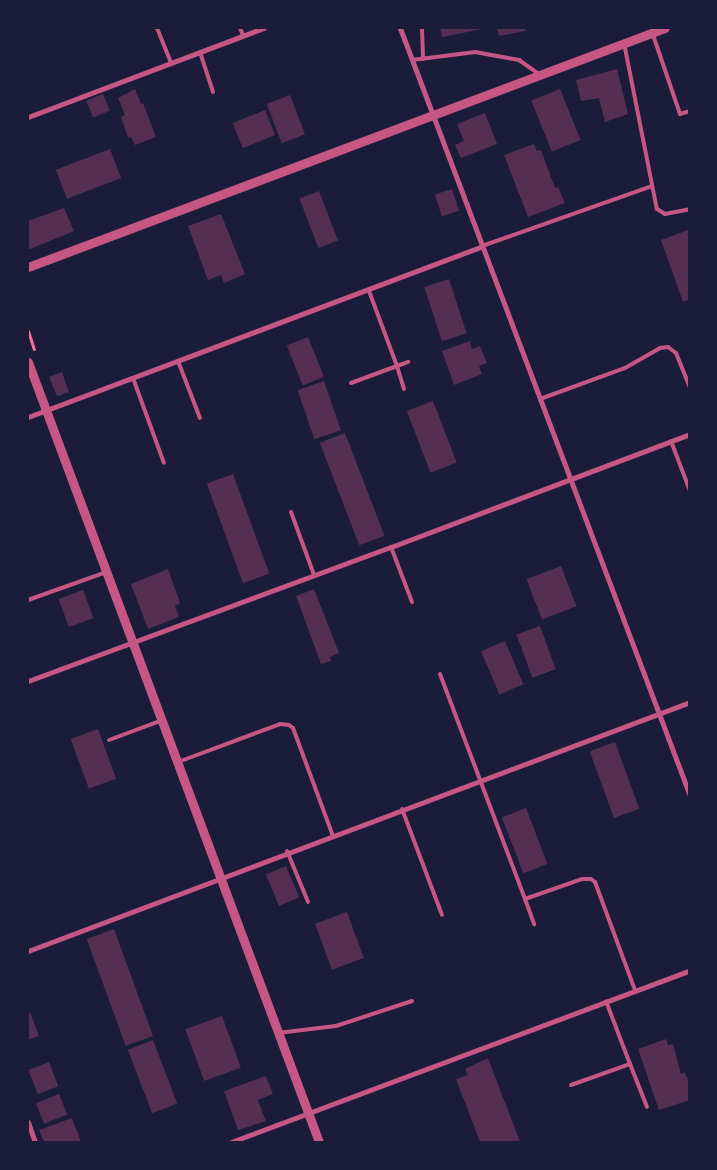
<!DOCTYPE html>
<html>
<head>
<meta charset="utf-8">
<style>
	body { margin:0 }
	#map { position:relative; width:717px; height:1170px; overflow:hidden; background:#1b1b3a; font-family:"PT Sans Narrow",sans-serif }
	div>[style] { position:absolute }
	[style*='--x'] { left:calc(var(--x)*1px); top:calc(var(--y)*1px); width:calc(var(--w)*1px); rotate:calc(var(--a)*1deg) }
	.building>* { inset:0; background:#542f53; transform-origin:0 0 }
	.path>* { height:3px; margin:-1.5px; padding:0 1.5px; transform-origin:1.5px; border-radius:1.5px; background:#ff6b9d }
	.service>* { height:4px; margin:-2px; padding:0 2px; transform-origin:2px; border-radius:2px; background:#c65784 }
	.minor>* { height:5px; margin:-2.5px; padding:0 2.5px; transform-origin:2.5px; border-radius:2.5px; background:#c65784 }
	.tertiary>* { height:9px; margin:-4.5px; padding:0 4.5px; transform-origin:4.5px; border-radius:4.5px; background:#c65784 }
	span { translate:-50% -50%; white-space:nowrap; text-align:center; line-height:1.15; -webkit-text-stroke:5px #1b1b3a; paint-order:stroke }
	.frame { position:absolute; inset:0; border:29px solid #1b1b3a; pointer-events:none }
</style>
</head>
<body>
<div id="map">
	<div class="building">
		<i style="clip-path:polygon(440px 28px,488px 28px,442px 37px)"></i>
		<i style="clip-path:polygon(497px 28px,525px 28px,525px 31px,499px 36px)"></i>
		<i style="clip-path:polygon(617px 69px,628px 114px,605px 122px,599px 98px,581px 101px,576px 80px)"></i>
		<i style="clip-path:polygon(135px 89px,141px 104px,143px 103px,156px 137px,135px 145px,131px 137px,128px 138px,121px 117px,125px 115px,118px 98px)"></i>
		<i style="left:560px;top:89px;width:55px;height:31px;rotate:68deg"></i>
		<i style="left:103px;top:94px;width:18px;height:18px;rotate:68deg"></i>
		<i style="left:290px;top:95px;width:42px;height:25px;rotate:69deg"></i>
		<i style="left:265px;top:110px;width:27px;height:35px;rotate:68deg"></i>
		<i style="clip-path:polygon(485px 113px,497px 144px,461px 158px,455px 145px,464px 141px,457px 124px)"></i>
		<i style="clip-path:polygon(534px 144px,537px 151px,541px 150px,555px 188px,558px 187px,565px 203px,528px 217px,504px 155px)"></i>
		<i style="left:110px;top:149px;width:31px;height:58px;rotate:69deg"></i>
		<i style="left:452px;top:189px;width:23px;height:18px;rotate:72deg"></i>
		<i style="left:319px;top:191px;width:53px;height:21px;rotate:69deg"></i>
		<i style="clip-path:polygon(64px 208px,74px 231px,28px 250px,28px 221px)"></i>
		<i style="clip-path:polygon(221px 214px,245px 274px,224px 283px,221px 275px,208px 280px,188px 226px)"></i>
		<i style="clip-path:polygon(688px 230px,690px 299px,683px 302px,661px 240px)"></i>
		<i style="left:449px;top:279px;width:57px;height:26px;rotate:72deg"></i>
		<i style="left:308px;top:337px;width:43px;height:23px;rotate:68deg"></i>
		<i style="clip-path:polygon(470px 341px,472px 349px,480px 346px,487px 363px,479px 366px,482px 374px,454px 385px,442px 351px)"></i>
		<i style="clip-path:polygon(62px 372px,69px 392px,58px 396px,56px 394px,49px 377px)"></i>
		<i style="left:324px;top:381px;width:52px;height:28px;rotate:71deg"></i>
		<i style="left:433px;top:401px;width:66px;height:28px;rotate:69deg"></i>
		<i style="left:345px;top:433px;width:110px;height:27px;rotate:69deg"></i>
		<i style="left:233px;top:474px;width:106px;height:28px;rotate:70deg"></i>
		<i style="left:561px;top:566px;width:43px;height:37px;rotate:69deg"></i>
		<i style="clip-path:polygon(168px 569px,180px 603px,175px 606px,179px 617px,148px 629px,131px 584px)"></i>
		<i style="clip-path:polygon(314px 589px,339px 653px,330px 657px,331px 661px,321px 664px,296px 596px)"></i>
		<i style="left:83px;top:590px;width:30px;height:26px;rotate:70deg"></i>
		<i style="left:540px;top:626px;width:46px;height:25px;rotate:70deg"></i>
		<i style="left:505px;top:641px;width:47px;height:26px;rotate:67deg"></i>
		<i style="left:98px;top:729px;width:53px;height:29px;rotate:70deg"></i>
		<i style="left:615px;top:742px;width:71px;height:27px;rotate:70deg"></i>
		<i style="left:526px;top:808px;width:60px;height:26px;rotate:69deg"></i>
		<i style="left:286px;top:866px;width:34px;height:22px;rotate:67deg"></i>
		<i style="left:347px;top:912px;width:49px;height:34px;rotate:70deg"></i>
		<i style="left:114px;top:929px;width:114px;height:29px;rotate:70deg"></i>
		<i style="clip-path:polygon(30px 1012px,39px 1036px,28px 1040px,28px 1013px)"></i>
		<i style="left:222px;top:1016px;width:55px;height:39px;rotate:70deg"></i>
		<i style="clip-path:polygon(666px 1039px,668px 1045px,673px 1044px,681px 1074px,685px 1072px,690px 1086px,690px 1100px,659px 1110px,638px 1049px)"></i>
		<i style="left:153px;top:1040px;width:68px;height:27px;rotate:69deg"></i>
		<i style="clip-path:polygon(488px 1058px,520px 1142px,480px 1142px,456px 1079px,468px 1075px,465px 1069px)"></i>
		<i style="left:49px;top:1062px;width:26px;height:22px;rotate:69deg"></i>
		<i style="clip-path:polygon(266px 1076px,273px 1094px,258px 1100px,266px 1121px,238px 1130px,224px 1091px)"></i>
		<i style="left:59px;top:1094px;width:22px;height:25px;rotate:68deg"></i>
		<i style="clip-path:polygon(72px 1118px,81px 1142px,44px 1142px,39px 1130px)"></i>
	</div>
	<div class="path">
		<i style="--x:28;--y:331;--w:19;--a:72"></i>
	</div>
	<div class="service">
		<i style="--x:157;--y:28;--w:38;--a:68"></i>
		<i style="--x:240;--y:28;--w:8;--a:67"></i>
		<i style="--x:422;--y:28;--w:31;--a:88"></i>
		<i style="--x:652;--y:32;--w:87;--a:71.1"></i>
		<i style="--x:680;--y:114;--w:10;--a:-17"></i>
		<i style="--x:624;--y:43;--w:169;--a:78.8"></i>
		<i style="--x:657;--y:209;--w:9;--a:32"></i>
		<i style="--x:665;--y:214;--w:25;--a:-11"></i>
		<i style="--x:200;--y:52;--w:42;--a:72"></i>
		<i style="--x:412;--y:60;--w:64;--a:-7.2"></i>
		<i style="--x:475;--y:52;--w:45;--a:10.3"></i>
		<i style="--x:519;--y:60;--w:24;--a:35"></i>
		<i style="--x:482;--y:246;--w:180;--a:-19.4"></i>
		<i style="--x:178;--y:361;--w:61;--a:68.9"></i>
		<i style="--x:133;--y:378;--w:90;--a:70"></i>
		<i style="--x:351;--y:383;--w:49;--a:-20.3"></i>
		<i style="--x:397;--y:366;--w:80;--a:-110.5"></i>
		<i style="--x:404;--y:389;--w:24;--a:-107"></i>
		<i style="--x:397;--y:366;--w:12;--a:-20"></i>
		<i style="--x:540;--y:399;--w:90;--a:-20"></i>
		<i style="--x:625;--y:368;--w:40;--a:-29.7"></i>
		<i style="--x:660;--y:348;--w:8;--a:-7"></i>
		<i style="--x:668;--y:347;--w:10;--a:37"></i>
		<i style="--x:676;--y:353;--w:37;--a:68"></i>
		<i style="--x:671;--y:441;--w:53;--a:69.2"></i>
		<i style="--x:291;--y:512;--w:67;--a:69.9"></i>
		<i style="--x:391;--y:547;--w:59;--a:69.1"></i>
		<i style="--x:28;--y:600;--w:83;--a:-19.7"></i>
		<i style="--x:440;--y:674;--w:241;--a:69.3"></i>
		<i style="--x:525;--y:899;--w:60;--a:-19.3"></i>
		<i style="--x:582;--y:879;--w:9;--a:0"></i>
		<i style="--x:591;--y:879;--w:5;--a:37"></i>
		<i style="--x:595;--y:882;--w:115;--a:69.7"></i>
		<i style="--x:109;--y:740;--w:54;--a:-20.4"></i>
		<i style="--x:178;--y:762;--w:109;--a:-20.4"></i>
		<i style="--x:280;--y:724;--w:9;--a:6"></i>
		<i style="--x:289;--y:725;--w:5;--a:37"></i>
		<i style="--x:293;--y:728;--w:115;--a:69.7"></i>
		<i style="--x:402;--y:809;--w:113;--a:69.3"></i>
		<i style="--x:287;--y:851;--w:55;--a:67.6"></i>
		<i style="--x:525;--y:899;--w:27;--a:70"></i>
		<i style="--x:278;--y:1033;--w:58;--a:-6.9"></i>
		<i style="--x:336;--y:1026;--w:80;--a:-18.2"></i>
		<i style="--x:630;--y:1064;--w:46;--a:68.4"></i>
		<i style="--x:571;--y:1085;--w:63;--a:-19.6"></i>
		<i style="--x:630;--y:1064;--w:67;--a:-110.9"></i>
	</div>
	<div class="minor">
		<i style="--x:400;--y:28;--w:821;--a:69.31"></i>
		<i style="--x:28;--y:117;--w:252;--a:-20.7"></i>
		<i style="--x:28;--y:417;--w:485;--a:-20.6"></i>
		<i style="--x:28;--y:681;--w:387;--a:-20.3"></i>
		<i style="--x:391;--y:547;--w:320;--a:-20.7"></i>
		<i style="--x:28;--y:951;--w:707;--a:-20.61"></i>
		<i style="--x:28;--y:1122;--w:21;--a:71"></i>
		<i style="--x:231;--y:1142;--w:490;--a:-20.5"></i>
	</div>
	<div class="tertiary">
		<i style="--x:28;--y:267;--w:680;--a:-20.57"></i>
		<i style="--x:28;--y:362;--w:833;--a:69.54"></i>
	</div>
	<div class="frame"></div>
</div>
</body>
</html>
